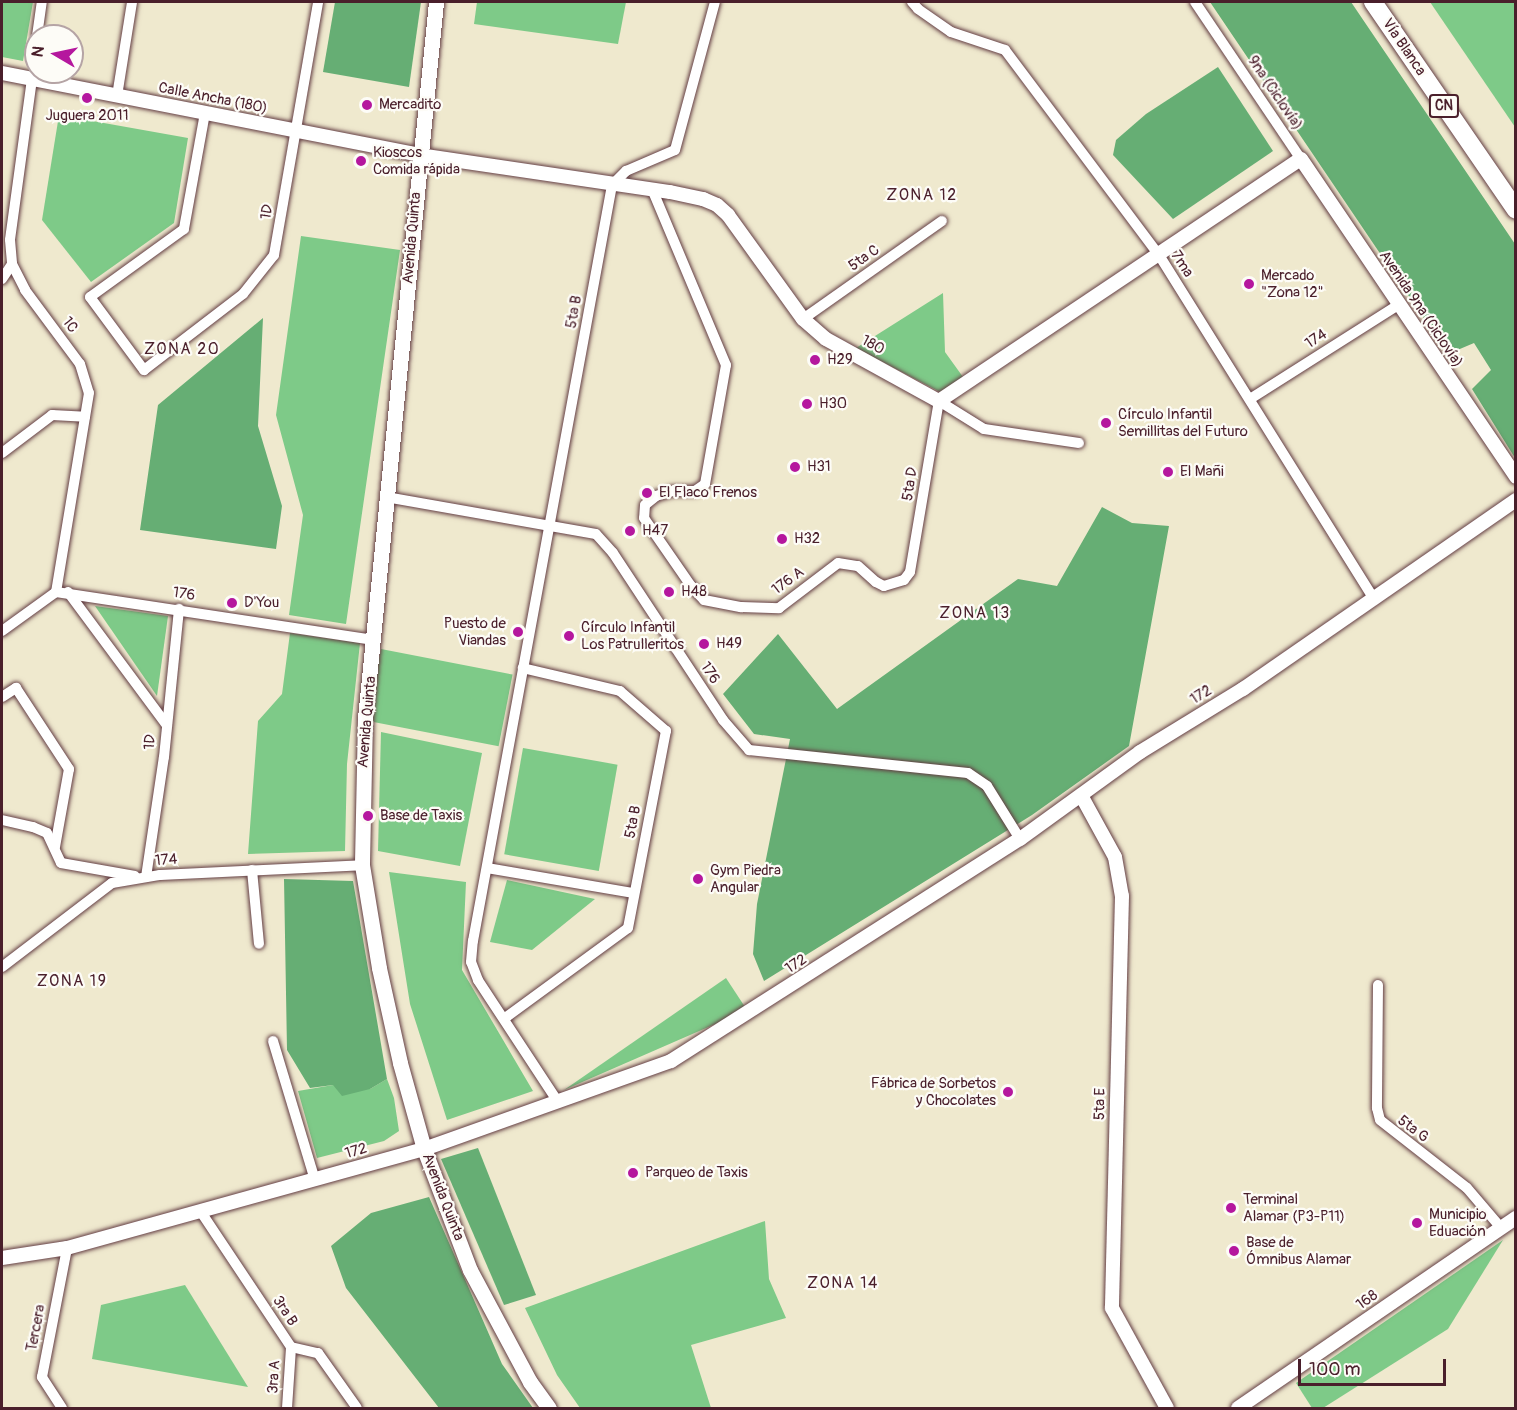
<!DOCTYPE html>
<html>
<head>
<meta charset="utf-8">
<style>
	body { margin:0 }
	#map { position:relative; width:1517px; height:1410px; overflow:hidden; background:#efe9ce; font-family:Pangolin,sans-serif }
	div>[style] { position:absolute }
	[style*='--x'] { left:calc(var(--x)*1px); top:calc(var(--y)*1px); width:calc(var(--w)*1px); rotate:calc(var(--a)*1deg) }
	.green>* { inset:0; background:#7eca88; transform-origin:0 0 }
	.forest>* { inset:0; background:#66ae74 }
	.roads { filter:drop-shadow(0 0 2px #633d43) drop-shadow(0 0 2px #633d43) }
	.minor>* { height:10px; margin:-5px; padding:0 5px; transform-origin:5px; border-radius:5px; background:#fff }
	.tertiary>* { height:14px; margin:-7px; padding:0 7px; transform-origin:7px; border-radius:7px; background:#fff }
	.secondary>* { height:15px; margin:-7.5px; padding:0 7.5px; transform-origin:7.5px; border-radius:7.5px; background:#fff }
	.trunk>* { height:18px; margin:-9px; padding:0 9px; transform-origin:9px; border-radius:9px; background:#fff }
	.dots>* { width:16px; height:16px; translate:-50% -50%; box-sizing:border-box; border:3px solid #fdfcf7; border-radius:50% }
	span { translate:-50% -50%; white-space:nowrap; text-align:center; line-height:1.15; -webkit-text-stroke:4.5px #fdfcf7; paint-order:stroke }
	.shield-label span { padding:2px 4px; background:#fdfcf7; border:2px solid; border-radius:4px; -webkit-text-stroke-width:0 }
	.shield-label { font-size:14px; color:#4a1f2b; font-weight:700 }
	.street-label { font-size:15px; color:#4a1f2b }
	.poi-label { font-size:15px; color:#4a1f2b }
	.left { translate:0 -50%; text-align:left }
	.right { translate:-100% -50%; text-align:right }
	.neighbourhood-label { font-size:16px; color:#4a1f2b; letter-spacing:1.5px }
	.frame { position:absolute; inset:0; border:3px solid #4a1f2b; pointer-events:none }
	.north { position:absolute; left:24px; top:24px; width:60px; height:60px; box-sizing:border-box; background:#fdfcf7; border:2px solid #b5a4a5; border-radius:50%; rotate:279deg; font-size:16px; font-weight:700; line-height:24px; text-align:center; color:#4a1f2b }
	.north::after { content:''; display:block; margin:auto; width:21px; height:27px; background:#b5179e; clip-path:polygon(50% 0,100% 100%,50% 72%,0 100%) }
	.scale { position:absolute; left:1298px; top:1359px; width:148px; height:27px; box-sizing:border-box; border:3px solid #4a1f2b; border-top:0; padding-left:8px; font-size:18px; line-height:21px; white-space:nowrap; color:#4a1f2b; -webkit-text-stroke:4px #fdfcf7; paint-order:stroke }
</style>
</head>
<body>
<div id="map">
	<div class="green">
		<i style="clip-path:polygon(2px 2px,33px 2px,23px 61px,2px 57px)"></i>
		<i style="clip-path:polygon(477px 2px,626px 2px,618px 44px,474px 24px)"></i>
		<i style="clip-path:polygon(1430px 2px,1515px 2px,1515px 127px)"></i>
		<i style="clip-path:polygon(59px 115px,188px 138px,174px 223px,91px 282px,42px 220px)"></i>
		<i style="clip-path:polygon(301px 236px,400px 250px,346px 624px,289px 615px,303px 515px,276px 415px)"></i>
		<i style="clip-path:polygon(943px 293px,945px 352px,963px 377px,940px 392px,856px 348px)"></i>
		<i style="clip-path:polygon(95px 606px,168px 616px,157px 696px)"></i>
		<i style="clip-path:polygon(290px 633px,360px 643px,347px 764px,345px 851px,248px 854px,258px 721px,282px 694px)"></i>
		<i style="left:381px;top:649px;width:134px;height:73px;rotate:11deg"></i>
		<i style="clip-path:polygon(381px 732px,482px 753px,460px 866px,378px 851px)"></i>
		<i style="left:523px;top:748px;width:96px;height:108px;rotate:10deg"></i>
		<i style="clip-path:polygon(389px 872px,466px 882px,462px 970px,533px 1091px,447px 1120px,410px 1004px)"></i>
		<i style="clip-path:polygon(507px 880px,595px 899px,532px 950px,490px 942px)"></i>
		<i style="clip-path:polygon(726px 978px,745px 1007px,729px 1018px,564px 1090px)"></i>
		<i style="clip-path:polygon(387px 1079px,394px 1098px,399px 1131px,384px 1141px,317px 1158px,298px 1091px,333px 1085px,370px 1089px)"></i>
		<i style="clip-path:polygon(765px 1221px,769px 1279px,786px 1318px,691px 1345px,711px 1408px,580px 1408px,557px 1375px,525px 1308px)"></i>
		<i style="clip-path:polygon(1503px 1240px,1448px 1329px,1323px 1408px,1312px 1408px,1296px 1383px)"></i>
		<i style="clip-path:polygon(185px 1285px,248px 1387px,92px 1359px,101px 1305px)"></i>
	</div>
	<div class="forest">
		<i style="clip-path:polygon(335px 2px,421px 2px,409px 87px,323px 72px)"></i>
		<i style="clip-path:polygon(1210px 2px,1351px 2px,1515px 244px,1515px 458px,1472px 389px,1491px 370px,1474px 343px,1448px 354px)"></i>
		<i style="clip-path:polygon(1218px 67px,1273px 151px,1173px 219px,1113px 155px,1116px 140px,1146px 114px)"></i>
		<i style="clip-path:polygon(263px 318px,258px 426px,282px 506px,276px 549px,140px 530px,158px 405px)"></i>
		<i style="clip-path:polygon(1102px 507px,1132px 523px,1169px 526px,1129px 746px,1032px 815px,764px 981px,753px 954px,757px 904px,790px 739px,754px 734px,723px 694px,778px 634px,837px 709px,1018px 579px,1057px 586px)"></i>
		<i style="clip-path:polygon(284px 879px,353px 881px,387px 1079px,370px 1089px,342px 1096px,333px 1085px,310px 1088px,287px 1050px)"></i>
		<i style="clip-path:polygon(478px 1148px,536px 1295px,504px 1305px,441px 1159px)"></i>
		<i style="clip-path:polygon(429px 1197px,502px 1364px,533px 1408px,439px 1408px,346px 1288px,331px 1246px,371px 1213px)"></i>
	</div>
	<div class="roads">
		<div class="minor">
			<i style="--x:912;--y:2;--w:9;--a:49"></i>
			<i style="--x:918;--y:9;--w:40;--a:34.9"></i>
			<i style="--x:951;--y:32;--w:57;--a:18.4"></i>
			<i style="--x:1005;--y:50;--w:256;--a:53.1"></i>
			<i style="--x:1159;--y:255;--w:403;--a:58"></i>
			<i style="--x:1195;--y:2;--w:189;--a:56"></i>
			<i style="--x:37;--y:36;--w:34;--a:-82"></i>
			<i style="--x:32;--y:79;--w:162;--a:97.8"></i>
			<i style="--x:10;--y:240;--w:24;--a:85"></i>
			<i style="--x:12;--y:264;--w:29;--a:63"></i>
			<i style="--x:25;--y:290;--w:92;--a:53.4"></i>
			<i style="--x:80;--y:364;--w:30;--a:73"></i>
			<i style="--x:89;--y:393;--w:202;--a:99.4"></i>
			<i style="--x:117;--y:96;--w:95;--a:-80.9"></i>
			<i style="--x:205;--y:113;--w:118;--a:100.3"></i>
			<i style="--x:184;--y:229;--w:116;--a:144.1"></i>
			<i style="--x:90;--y:297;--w:91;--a:53.5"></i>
			<i style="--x:144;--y:370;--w:125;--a:-37.5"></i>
			<i style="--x:243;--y:294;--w:50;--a:-51.5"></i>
			<i style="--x:274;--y:255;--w:257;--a:-80.1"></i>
			<i style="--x:652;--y:189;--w:191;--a:67.2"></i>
			<i style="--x:726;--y:365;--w:121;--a:100"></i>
			<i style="--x:705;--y:484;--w:12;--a:145"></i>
			<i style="--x:695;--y:491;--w:22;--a:180"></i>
			<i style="--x:673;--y:491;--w:18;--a:164"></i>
			<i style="--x:656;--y:496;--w:14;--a:141"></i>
			<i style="--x:645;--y:505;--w:13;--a:94"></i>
			<i style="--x:644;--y:518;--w:83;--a:55.3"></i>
			<i style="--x:691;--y:586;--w:19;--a:47"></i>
			<i style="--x:704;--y:600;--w:38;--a:11"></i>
			<i style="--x:741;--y:607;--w:38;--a:2"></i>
			<i style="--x:779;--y:608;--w:74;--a:-37.3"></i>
			<i style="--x:838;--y:563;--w:20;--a:9"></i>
			<i style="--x:858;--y:566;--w:24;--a:42"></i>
			<i style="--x:876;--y:582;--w:9;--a:27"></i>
			<i style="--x:884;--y:586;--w:21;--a:-17"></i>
			<i style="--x:904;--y:580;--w:10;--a:-53"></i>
			<i style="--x:910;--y:572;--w:173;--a:-80.4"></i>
			<i style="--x:939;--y:401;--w:53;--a:31.9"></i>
			<i style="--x:984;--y:429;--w:96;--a:8.4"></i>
			<i style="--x:2;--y:279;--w:18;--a:-56"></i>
			<i style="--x:803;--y:319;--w:170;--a:-35.2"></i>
			<i style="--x:1250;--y:399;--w:175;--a:-32.4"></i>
			<i style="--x:2;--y:453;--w:63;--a:-37.2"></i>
			<i style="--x:52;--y:415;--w:33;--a:3"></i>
			<i style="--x:386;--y:497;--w:213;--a:10"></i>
			<i style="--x:596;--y:534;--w:25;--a:48"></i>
			<i style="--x:613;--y:553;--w:200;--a:56.6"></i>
			<i style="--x:723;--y:720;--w:40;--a:49"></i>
			<i style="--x:749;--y:750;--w:220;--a:6"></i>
			<i style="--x:968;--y:773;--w:23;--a:34"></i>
			<i style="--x:987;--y:786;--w:62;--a:58.1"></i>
			<i style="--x:68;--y:592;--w:164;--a:53.4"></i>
			<i style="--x:2;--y:631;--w:67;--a:-35.8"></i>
			<i style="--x:56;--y:592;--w:323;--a:8.6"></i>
			<i style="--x:2;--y:697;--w:17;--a:-33"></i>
			<i style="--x:16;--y:688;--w:97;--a:56.8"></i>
			<i style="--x:69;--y:769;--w:79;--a:100.2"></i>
			<i style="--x:2;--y:820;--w:32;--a:13"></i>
			<i style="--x:33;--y:827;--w:15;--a:23"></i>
			<i style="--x:47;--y:833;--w:33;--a:65"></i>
			<i style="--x:61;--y:863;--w:75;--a:10"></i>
			<i style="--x:487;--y:868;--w:149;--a:9.7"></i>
			<i style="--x:252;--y:870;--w:74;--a:84.6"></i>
			<i style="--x:146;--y:877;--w:121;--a:-81.5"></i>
			<i style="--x:164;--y:757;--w:149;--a:-84.2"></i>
			<i style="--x:2;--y:967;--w:138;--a:-37.4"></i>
			<i style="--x:112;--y:883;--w:49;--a:-9.5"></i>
			<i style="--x:160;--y:875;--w:202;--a:-2.8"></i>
			<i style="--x:1378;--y:985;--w:123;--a:90.5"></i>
			<i style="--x:1377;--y:1108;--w:12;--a:76"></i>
			<i style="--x:1380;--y:1120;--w:110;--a:38"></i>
			<i style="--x:1467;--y:1188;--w:52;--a:49.6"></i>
			<i style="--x:505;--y:1018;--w:152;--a:-36.2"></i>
			<i style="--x:628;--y:928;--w:201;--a:-79.1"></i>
			<i style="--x:666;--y:731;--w:61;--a:-139"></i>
			<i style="--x:620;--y:691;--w:100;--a:-166.7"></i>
			<i style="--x:273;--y:1041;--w:145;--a:73.2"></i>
			<i style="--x:558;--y:1102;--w:146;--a:-123.3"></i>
			<i style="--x:478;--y:980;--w:19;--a:-111"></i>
			<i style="--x:471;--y:962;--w:21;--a:-85"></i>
			<i style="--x:473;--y:941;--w:769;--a:-79.58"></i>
			<i style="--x:612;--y:185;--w:20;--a:-45"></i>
			<i style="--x:626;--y:171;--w:53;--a:-23.2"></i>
			<i style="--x:675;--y:150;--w:153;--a:-74.9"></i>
			<i style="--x:201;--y:1212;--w:162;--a:56.3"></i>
			<i style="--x:291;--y:1347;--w:28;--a:13"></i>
			<i style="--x:318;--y:1353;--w:67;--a:54.7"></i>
			<i style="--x:62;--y:1408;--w:37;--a:-123"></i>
			<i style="--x:42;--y:1377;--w:131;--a:-79"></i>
			<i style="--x:287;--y:1408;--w:61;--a:-86.2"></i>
		</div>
		<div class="tertiary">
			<i style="--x:2;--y:73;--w:425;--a:11.1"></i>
			<i style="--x:419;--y:155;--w:254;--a:8.4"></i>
			<i style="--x:670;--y:192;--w:34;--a:12"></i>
			<i style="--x:703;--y:199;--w:15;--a:23"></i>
			<i style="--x:717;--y:205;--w:15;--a:42"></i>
			<i style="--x:728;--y:215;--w:128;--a:54.2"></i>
			<i style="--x:803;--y:319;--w:30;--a:41"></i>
			<i style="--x:826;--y:339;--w:129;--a:28.8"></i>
			<i style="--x:939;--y:401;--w:435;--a:-33.8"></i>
			<i style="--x:1301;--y:159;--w:384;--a:55.9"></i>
			<i style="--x:1082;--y:797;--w:68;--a:61.2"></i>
			<i style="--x:1115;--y:857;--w:40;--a:80"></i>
			<i style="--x:1122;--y:896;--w:412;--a:91.4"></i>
			<i style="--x:1112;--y:1308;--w:114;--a:61.2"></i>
			<i style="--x:2;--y:1258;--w:66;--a:-8.7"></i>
			<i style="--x:67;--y:1248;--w:370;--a:-15.5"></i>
			<i style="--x:424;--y:1149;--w:262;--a:-19.6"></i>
			<i style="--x:671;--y:1061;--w:414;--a:-32.5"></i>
			<i style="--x:1020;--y:839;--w:148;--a:-35.9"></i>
			<i style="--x:1140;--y:752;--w:121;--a:-31.5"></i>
			<i style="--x:1243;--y:689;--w:332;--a:-34.7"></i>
			<i style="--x:1238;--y:1408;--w:337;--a:-34.4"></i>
		</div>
		<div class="secondary">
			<i style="--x:436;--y:2;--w:721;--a:95.66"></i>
			<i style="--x:365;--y:719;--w:146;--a:91.2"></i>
			<i style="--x:362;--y:865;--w:104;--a:80.6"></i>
			<i style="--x:379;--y:968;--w:97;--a:77.5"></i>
			<i style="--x:400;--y:1063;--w:89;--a:74.4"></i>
			<i style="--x:424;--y:1149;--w:129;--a:69.2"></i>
			<i style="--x:470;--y:1270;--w:127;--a:61.8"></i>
			<i style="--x:530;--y:1382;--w:32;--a:54"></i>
		</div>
		<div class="trunk">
			<i style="--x:1373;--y:2;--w:252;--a:55.5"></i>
		</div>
	</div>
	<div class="dots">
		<i style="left:87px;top:98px;background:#b5179e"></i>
		<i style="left:367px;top:105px;background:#b5179e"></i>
		<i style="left:361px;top:161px;background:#b5179e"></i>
		<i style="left:1249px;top:284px;background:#b5179e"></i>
		<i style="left:815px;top:360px;background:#b5179e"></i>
		<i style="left:807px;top:404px;background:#b5179e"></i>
		<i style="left:1106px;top:423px;background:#b5179e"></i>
		<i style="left:795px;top:467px;background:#b5179e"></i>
		<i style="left:1168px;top:472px;background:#b5179e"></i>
		<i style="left:647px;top:493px;background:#b5179e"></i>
		<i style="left:630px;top:531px;background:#b5179e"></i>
		<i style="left:782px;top:539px;background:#b5179e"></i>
		<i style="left:669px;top:592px;background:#b5179e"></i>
		<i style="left:232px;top:603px;background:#b5179e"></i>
		<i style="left:518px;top:632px;background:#b5179e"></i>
		<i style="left:569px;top:636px;background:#b5179e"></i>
		<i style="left:704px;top:644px;background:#b5179e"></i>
		<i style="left:368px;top:816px;background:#b5179e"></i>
		<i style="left:698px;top:879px;background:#b5179e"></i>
		<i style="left:1008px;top:1092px;background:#b5179e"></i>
		<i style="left:633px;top:1173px;background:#b5179e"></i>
		<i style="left:1231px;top:1208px;background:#b5179e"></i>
		<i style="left:1417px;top:1223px;background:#b5179e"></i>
		<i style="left:1234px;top:1251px;background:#b5179e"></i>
	</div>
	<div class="shield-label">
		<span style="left:1444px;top:106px">CN</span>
	</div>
	<div class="street-label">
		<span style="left:1404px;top:47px;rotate:56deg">Vía Blanca</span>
		<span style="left:1275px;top:93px;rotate:56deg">9na (Ciclovía)</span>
		<span style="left:213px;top:98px;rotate:11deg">Calle Ancha (180)</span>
		<span style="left:267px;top:212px;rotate:-80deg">1D</span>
		<span style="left:412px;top:238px;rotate:-85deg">Avenida Quinta</span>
		<span style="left:864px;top:258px;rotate:-35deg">5ta C</span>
		<span style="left:1182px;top:264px;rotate:57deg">7ma</span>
		<span style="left:1421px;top:309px;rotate:56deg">Avenida 9na (Ciclovía)</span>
		<span style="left:574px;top:312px;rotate:-80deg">5ta B</span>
		<span style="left:70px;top:325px;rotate:53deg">1C</span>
		<span style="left:1316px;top:339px;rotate:-33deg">174</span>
		<span style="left:873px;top:345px;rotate:29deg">180</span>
		<span style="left:910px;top:484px;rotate:-81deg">5ta D</span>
		<span style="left:788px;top:581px;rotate:-36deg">176 A</span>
		<span style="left:184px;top:594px;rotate:9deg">176</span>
		<span style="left:710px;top:673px;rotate:57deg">176</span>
		<span style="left:1201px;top:695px;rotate:-32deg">172</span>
		<span style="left:367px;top:722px;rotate:-85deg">Avenida Quinta</span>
		<span style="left:150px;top:742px;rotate:-86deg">1D</span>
		<span style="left:633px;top:822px;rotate:-79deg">5ta B</span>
		<span style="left:166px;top:860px;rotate:-5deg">174</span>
		<span style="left:796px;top:964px;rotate:-33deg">172</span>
		<span style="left:1100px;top:1104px;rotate:-89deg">5ta E</span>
		<span style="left:1413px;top:1129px;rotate:37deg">5ta G</span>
		<span style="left:356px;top:1151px;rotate:-16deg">172</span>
		<span style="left:443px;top:1197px;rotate:69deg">Avenida Quinta</span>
		<span style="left:1367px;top:1300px;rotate:-35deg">168</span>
		<span style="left:285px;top:1311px;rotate:57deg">3ra B</span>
		<span style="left:36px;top:1328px;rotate:-79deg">Tercera</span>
		<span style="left:274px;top:1377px;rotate:-86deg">3ra A</span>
	</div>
	<div class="poi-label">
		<span class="left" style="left:379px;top:105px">Mercadito</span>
		<span style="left:87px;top:116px">Juguera 2011</span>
		<span class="left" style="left:373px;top:161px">Kioscos<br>Comida rápida</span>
		<span class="left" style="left:1261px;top:284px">Mercado<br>"Zona 12"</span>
		<span class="left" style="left:827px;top:360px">H29</span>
		<span class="left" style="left:819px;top:404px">H30</span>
		<span class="left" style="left:1118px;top:423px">Círculo Infantil<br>Semillitas del Futuro</span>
		<span class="left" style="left:807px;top:467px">H31</span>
		<span class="left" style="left:1180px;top:472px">El Mañi</span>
		<span class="left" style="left:659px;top:493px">El Flaco Frenos</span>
		<span class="left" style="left:642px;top:531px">H47</span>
		<span class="left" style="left:794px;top:539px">H32</span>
		<span class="left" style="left:681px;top:592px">H48</span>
		<span class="left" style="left:244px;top:603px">D'You</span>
		<span class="right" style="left:506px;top:632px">Puesto de<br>Viandas</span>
		<span class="left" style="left:581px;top:636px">Círculo Infantil<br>Los Patrulleritos</span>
		<span class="left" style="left:716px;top:644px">H49</span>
		<span class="left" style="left:380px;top:816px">Base de Taxis</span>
		<span class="left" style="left:710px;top:879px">Gym Piedra<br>Angular</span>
		<span class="right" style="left:996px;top:1092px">Fábrica de Sorbetos<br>y Chocolates</span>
		<span class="left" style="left:645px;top:1173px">Parqueo de Taxis</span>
		<span class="left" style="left:1243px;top:1208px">Terminal<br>Alamar (P3-P11)</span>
		<span class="left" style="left:1429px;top:1223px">Municipio<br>Eduación</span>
		<span class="left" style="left:1246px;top:1251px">Base de<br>Ómnibus Alamar</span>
	</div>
	<div class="neighbourhood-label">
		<span style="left:922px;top:195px">ZONA 12</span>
		<span style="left:182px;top:349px">ZONA 20</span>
		<span style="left:975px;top:613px">ZONA 13</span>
		<span style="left:72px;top:981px">ZONA 19</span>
		<span style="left:843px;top:1283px">ZONA 14</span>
	</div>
	<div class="frame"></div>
	<div class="north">N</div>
	<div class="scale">100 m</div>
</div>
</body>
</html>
